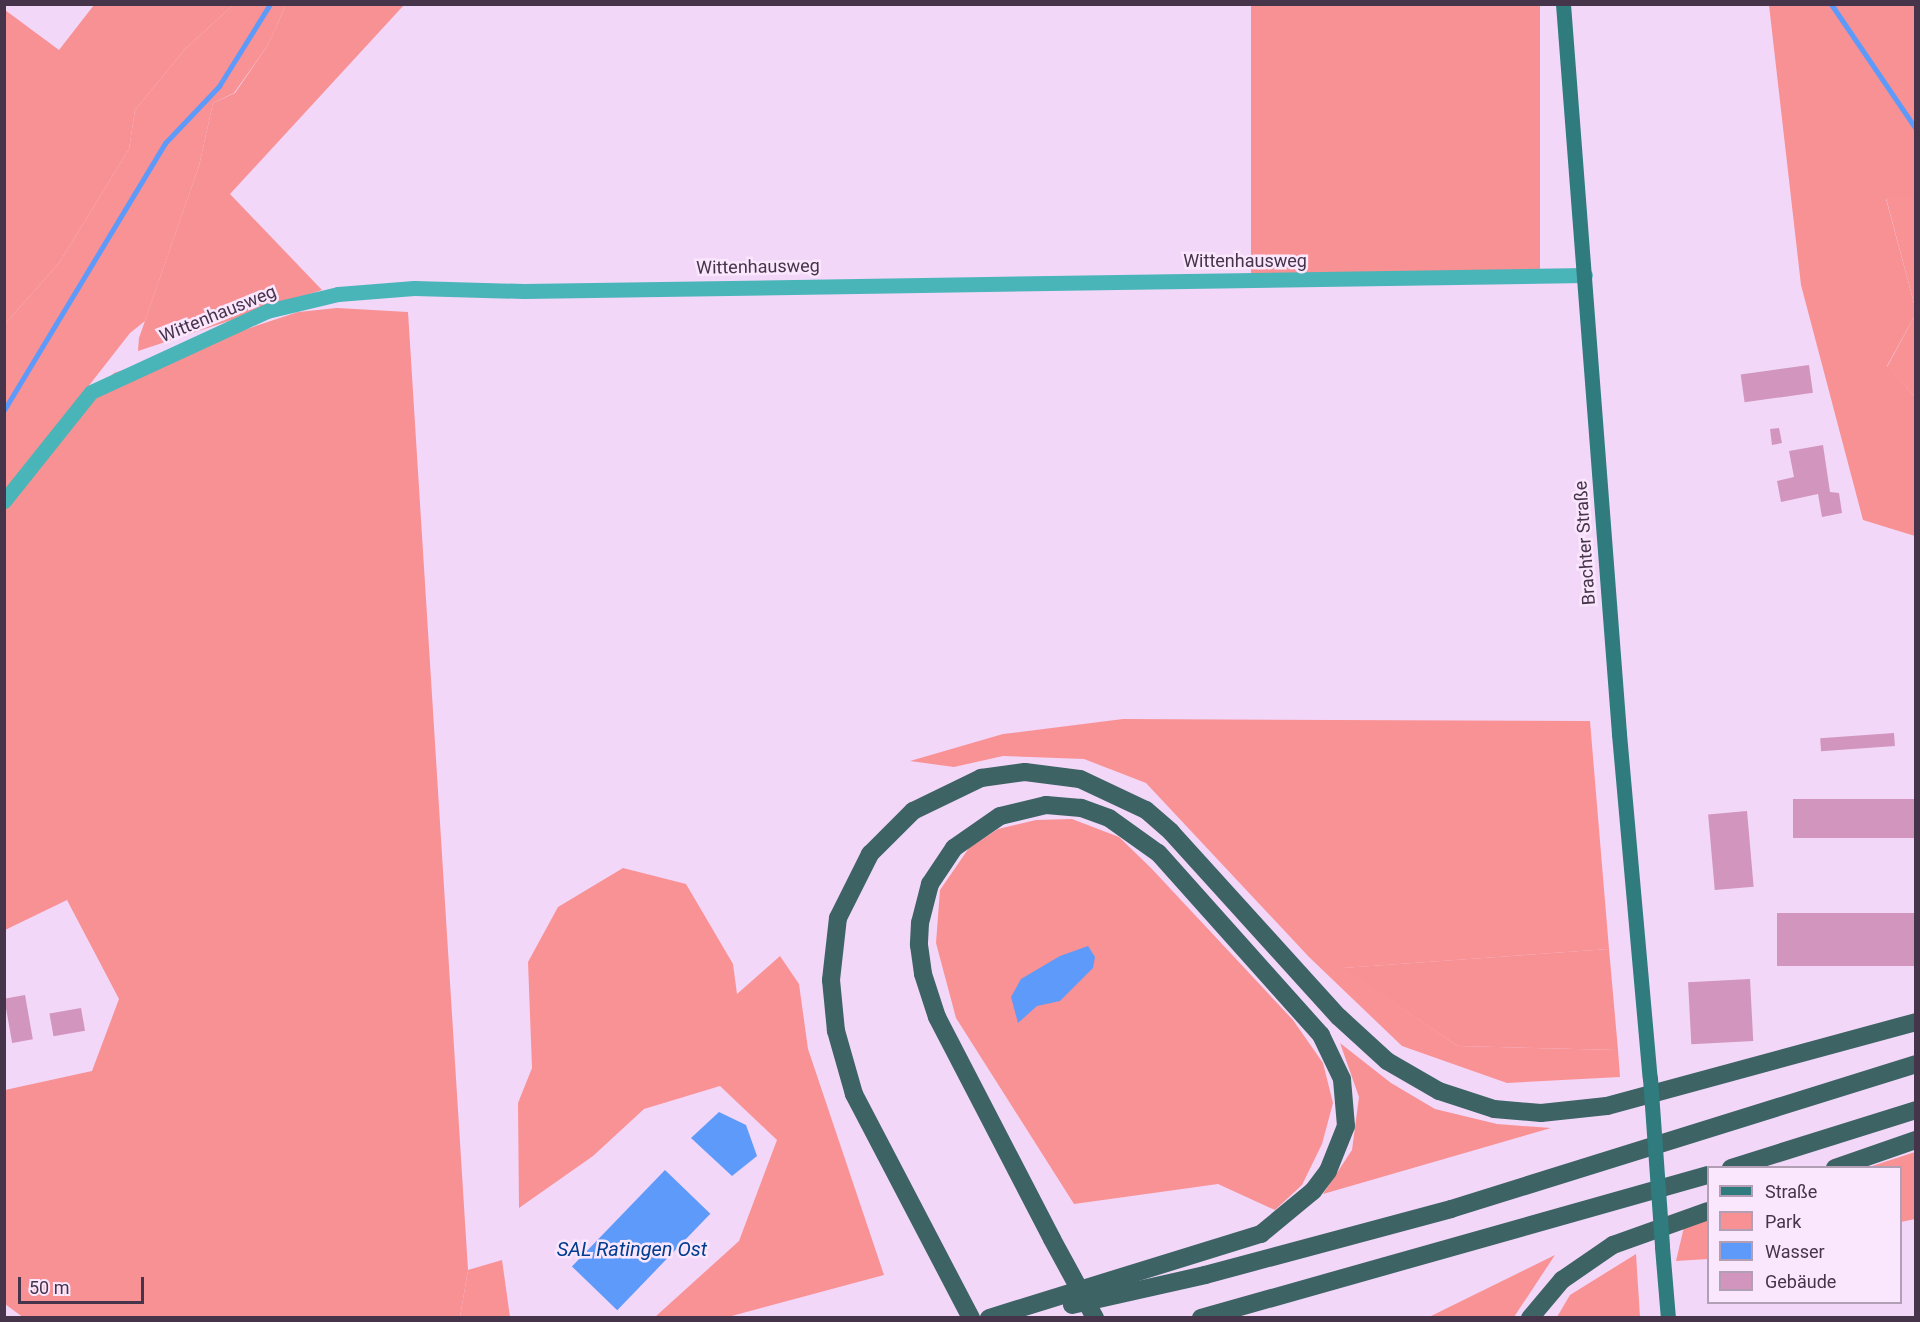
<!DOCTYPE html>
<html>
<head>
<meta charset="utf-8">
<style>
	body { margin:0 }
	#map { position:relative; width:1920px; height:1322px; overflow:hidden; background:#f2d7f9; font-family:Roboto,sans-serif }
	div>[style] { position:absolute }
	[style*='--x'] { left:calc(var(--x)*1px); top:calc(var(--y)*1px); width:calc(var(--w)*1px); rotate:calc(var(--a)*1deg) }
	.green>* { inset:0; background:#f79193; transform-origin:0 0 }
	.forest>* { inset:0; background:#f99294 }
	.water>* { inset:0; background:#5d9afa; transform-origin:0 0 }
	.stream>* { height:5px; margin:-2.5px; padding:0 2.5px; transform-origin:2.5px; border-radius:2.5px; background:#5d9afa }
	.building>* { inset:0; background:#d195be; transform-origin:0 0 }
	.street>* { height:15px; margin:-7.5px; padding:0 7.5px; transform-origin:7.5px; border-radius:7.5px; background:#4ab5b9 }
	.primary>* { height:15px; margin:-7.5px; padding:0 7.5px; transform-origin:7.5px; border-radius:7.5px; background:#2f7b7e }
	.highway>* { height:18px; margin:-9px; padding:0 9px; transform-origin:9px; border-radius:9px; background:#3d6364 }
	.primary-bridge>* { height:15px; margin:-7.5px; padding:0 7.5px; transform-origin:7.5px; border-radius:7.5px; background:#2f7b7e }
	.highway-bridge>* { height:18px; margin:-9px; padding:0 9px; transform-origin:9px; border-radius:9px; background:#3d6364 }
	span { translate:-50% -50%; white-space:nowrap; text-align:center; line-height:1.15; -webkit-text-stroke:5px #fae7fe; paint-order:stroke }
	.street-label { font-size:18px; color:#46344b }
	.water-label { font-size:20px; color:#003c8f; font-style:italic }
	.frame { position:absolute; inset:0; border:6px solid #46344b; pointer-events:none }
	.legend { position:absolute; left:1707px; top:1166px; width:195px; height:138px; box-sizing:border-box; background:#fae7fe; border:2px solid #b29fb6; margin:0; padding:8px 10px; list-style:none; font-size:18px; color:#46344b }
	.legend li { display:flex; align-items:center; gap:12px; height:30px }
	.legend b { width:30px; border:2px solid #b29fb6 }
	.scale { position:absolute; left:18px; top:1277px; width:126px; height:27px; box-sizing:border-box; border:3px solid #46344b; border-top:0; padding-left:8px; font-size:18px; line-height:21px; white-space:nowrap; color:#46344b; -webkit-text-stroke:4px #fae7fe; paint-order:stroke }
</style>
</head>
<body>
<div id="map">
	<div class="green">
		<i style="clip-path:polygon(94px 5px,233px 5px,185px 49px,135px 110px,129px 149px,59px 263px,5px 324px,5px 10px,59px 50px)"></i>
		<i style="clip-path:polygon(286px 5px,404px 5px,230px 194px,322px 290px,138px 351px,139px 338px,199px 166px,213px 103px,235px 93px,268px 45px)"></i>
		<i style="left:1251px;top:5px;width:289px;height:272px"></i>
		<i style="clip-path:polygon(1769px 5px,1915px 5px,1915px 198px,1886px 199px,1915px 307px,1915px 315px,1887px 366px,1915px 397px,1915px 536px,1863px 520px,1801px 285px)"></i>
		<i style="clip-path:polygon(337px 308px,408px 312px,468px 1270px,460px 1317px,24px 1318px,5px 1304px,5px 1090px,92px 1071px,119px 999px,67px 900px,5px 930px,4px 510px,71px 421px,114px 373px,298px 312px)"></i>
		<i style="clip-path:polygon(1609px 949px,1618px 1050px,1458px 1046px,1342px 968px)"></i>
		<i style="clip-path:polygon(1340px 1043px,1391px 1083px,1435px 1109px,1497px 1124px,1551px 1128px,1323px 1194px,1352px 1150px,1359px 1097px)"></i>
	</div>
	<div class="forest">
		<i style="clip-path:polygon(233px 5px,286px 5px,268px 45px,234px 93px,213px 103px,199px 166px,145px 321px,130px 333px,5px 493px,5px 324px,59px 263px,129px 149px,135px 110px,185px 49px)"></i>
		<i style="clip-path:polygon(1886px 198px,1915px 198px,1915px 307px)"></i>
		<i style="clip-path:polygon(1915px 315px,1915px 397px,1887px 367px)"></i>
		<i style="clip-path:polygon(1123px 719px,1590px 721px,1609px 949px,1343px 968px,1458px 1046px,1618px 1050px,1620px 1077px,1507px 1083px,1402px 1046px,1309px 957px,1146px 783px,1084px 759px,1003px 756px,954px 767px,910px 761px,1003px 734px)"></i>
		<i style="clip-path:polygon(1072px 819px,1119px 837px,1151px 868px,1293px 1020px,1323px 1063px,1333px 1103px,1322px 1144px,1302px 1185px,1275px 1210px,1218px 1184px,1074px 1204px,956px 1018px,936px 943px,940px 890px,969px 848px,998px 829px,1036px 820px)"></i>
		<i style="clip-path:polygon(623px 868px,686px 884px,733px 964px,737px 994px,780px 956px,799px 984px,808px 1049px,884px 1275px,728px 1317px,655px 1317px,739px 1241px,777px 1140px,720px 1086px,644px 1109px,593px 1156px,519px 1208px,518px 1103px,532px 1068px,528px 962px,558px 907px)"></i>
		<i style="clip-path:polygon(1915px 1152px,1915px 1219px,1901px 1222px,1900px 1168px,1869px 1167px)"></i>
		<i style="clip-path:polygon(1708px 1220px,1708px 1259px,1676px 1261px,1684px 1227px)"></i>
		<i style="clip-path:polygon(1636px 1254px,1640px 1317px,1557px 1317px,1570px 1295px)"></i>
		<i style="clip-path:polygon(1555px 1255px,1514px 1317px,1429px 1317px)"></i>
		<i style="clip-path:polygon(502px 1260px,510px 1317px,460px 1317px,468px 1270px)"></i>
	</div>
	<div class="water">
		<i style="clip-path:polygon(1088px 946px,1095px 957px,1093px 968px,1060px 1001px,1037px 1006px,1018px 1023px,1011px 997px,1021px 979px,1060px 956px)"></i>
		<i style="clip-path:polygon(719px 1112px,746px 1125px,757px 1156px,732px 1176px,691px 1138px)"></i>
		<i style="left:665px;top:1170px;width:63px;height:134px;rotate:44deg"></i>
	</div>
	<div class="stream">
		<i style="--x:1831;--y:4;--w:151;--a:55.8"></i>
		<i style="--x:4;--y:410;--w:312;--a:-58.9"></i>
		<i style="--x:165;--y:143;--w:79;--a:-46.5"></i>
		<i style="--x:219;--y:86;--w:97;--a:-58.1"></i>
	</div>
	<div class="building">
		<i style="left:1809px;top:365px;width:28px;height:69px;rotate:82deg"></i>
		<i style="clip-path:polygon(1779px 428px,1782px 443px,1772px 445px,1770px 429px)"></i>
		<i style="clip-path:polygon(1823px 445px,1830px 492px,1839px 493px,1842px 513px,1822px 517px,1818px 494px,1781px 502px,1777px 481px,1794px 477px,1789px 451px)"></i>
		<i style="left:1894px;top:733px;width:13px;height:74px;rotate:86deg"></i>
		<i style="left:1916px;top:799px;width:39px;height:123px;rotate:90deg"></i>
		<i style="left:1747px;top:811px;width:76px;height:39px;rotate:85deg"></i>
		<i style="left:1916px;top:913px;width:53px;height:139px;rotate:90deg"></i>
		<i style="left:1750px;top:979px;width:62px;height:62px;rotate:87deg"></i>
		<i style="left:25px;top:995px;width:45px;height:21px;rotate:80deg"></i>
		<i style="left:81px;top:1008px;width:23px;height:32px;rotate:80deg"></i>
	</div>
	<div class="street">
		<i style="--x:4;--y:501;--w:139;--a:-51.4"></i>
		<i style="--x:91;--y:392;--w:194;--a:-24.7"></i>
		<i style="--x:267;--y:311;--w:73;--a:-13.5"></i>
		<i style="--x:338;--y:294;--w:76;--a:-4.5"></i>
		<i style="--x:414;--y:288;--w:110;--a:1.6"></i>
		<i style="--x:524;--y:291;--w:1061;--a:-0.86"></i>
	</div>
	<div class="primary">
		<i style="--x:1563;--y:4;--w:732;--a:85.61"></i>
		<i style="--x:1619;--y:734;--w:345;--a:84.9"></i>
		<i style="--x:1662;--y:1247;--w:71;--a:85.2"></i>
	</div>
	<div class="highway">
		<i style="--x:1731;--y:1168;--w:194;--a:-17.4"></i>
		<i style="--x:1835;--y:1168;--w:86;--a:-19.1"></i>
		<i style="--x:1072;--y:1305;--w:136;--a:-12.7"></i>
		<i style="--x:1205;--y:1275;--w:255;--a:-15"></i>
		<i style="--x:1451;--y:1209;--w:487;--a:-17.3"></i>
		<i style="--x:971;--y:1318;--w:253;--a:-117.6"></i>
		<i style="--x:854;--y:1094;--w:66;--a:-105.9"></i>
		<i style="--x:836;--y:1031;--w:51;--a:-95.6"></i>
		<i style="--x:831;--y:980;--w:62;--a:-83.6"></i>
		<i style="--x:838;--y:918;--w:72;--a:-63.4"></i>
		<i style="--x:870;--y:854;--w:61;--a:-45"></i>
		<i style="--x:913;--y:811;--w:76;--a:-25.9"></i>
		<i style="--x:981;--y:778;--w:44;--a:-7.8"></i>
		<i style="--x:1025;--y:772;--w:55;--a:7.3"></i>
		<i style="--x:1080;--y:779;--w:73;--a:25.2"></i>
		<i style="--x:1146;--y:810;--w:33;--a:41"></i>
		<i style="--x:1171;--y:832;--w:250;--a:47.8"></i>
		<i style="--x:1339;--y:1017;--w:65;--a:42.5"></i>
		<i style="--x:1387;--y:1061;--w:60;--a:30"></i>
		<i style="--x:1439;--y:1091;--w:58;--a:18.1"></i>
		<i style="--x:1494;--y:1109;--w:47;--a:4.9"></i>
		<i style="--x:1541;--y:1113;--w:66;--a:-6.1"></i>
		<i style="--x:1607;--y:1106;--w:320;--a:-15.2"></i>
		<i style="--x:989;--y:1318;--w:285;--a:-17.2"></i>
		<i style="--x:1261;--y:1234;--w:67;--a:-39.6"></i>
		<i style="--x:1313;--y:1191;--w:25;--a:-53"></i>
		<i style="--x:1328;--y:1171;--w:48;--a:-68.2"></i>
		<i style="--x:1346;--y:1126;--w:47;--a:-94.9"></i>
		<i style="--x:1342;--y:1079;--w:49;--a:-115.5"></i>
		<i style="--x:1321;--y:1035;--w:244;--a:-131.8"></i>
		<i style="--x:1158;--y:853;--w:60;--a:-144.5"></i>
		<i style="--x:1109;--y:818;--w:30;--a:-160"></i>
		<i style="--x:1081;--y:808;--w:35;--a:-175"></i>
		<i style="--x:1046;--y:805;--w:47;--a:166.6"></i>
		<i style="--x:1000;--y:816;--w:56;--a:145.2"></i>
		<i style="--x:954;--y:848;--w:43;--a:123.7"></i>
		<i style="--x:930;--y:884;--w:40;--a:104.4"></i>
		<i style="--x:920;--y:923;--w:22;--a:93"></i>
		<i style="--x:919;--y:945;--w:29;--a:82"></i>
		<i style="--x:923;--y:974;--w:45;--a:72"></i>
		<i style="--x:937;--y:1017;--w:250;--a:62.6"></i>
		<i style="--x:1201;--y:1318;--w:527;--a:-15.75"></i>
		<i style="--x:1530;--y:1318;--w:50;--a:-49.9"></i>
		<i style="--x:1562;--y:1280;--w:62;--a:-34.5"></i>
		<i style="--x:1613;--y:1245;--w:101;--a:-19.7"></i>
	</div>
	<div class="primary-bridge">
		<i style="--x:1650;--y:1078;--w:169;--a:85.9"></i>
	</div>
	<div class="highway-bridge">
		<i style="--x:1052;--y:1239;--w:90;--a:61.4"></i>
	</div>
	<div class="street-label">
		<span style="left:1245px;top:261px">Wittenhausweg</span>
		<span style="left:758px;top:267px;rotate:-1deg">Wittenhausweg</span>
		<span style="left:218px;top:314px;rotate:-22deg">Wittenhausweg</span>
		<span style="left:1585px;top:543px;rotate:-94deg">Brachter Straße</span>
	</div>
	<div class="water-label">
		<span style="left:632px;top:1249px">SAL Ratingen Ost</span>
	</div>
	<div class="frame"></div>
	<ul class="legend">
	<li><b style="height:8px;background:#2f7b7e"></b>Straße</li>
	<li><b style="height:16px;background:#f79193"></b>Park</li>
	<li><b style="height:16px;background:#5d9afa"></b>Wasser</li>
	<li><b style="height:16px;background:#d195be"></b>Gebäude</li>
	</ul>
	<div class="scale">50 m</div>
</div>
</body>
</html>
